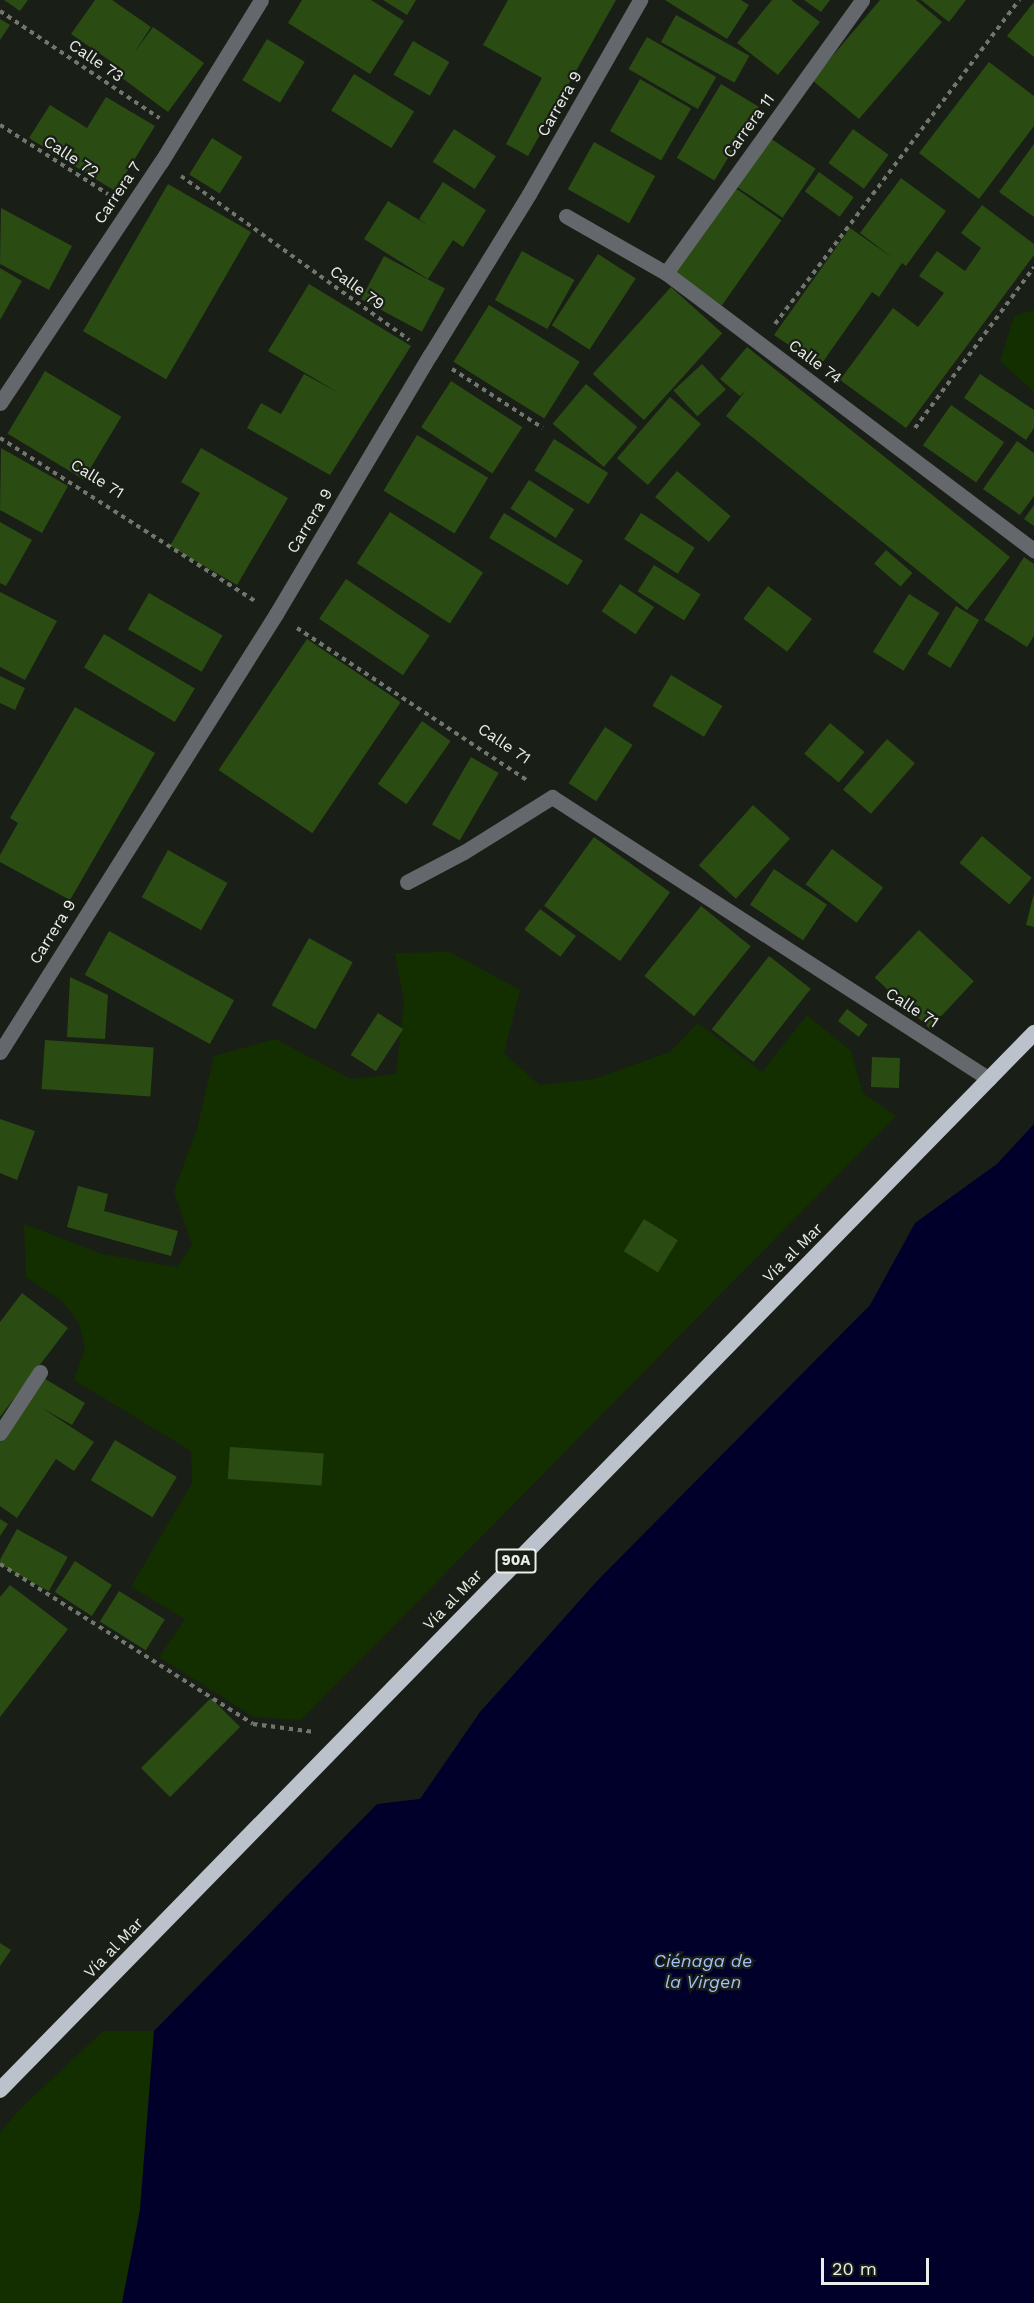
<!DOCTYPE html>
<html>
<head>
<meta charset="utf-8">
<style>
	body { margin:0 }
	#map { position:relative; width:1034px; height:2303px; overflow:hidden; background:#191e17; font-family:"Work Sans",sans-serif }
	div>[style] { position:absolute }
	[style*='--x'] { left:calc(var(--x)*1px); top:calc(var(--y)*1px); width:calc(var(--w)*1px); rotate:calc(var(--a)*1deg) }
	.green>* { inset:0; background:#132f00 }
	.water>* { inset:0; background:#00002b }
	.building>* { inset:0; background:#2a4c12; transform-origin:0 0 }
	.path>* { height:4px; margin-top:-2px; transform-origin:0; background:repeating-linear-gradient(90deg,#71766f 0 4.5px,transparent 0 9px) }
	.minor>* { height:15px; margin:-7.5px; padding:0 7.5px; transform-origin:7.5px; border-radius:7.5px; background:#64676b }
	.tertiary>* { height:15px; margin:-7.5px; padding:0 7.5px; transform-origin:7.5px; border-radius:7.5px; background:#64676b }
	.trunk>* { height:16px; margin:-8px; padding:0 8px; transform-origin:8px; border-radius:8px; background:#bcc2cb }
	span { translate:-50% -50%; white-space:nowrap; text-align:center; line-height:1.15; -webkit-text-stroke:4.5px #191e17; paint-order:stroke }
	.shield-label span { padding:2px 4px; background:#191e17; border:2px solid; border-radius:4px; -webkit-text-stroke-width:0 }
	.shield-label { font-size:15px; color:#eaede8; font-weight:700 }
	.street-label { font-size:16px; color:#eaede8 }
	.water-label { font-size:18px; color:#a2c1fa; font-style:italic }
	.scale { position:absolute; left:821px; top:2258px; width:108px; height:27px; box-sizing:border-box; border:3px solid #eaede8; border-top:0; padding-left:8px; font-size:18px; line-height:21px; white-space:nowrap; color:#eaede8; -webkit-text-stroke:4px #191e17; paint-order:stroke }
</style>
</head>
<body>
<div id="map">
	<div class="green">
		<i style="clip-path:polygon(1034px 310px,1034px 392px,1000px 361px,1014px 316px)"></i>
		<i style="clip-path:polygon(450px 952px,520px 990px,504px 1053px,539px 1085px,594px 1079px,670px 1052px,698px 1023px,762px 1072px,807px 1015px,851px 1051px,863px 1093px,896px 1116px,301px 1720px,254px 1717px,159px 1657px,185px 1619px,131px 1587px,192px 1483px,191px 1451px,74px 1380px,85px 1349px,79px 1323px,62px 1301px,26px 1277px,24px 1224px,102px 1254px,177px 1267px,192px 1245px,174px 1191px,197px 1129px,214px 1056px,275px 1039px,351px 1079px,396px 1074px,404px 1001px,395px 953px)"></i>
		<i style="clip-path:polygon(103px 2031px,154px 2031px,140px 2210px,122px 2303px,0 2303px,0 2132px,22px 2107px)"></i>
	</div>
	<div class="water">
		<i style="clip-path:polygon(1034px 1124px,1034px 2303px,122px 2303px,140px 2210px,154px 2031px,377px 1804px,420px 1799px,480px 1712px,597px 1581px,870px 1305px,915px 1223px,997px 1164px)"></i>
	</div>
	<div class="building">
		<i style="clip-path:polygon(4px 0,28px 0,20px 11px)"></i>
		<i style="clip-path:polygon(95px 0,112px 0,151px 27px,134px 53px,153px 27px,204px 63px,168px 112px,118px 75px,122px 69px,71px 34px)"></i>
		<i style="clip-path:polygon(302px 0,371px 0,404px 21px,370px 74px,288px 23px)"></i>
		<i style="clip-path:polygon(383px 0,416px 0,407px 15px)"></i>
		<i style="clip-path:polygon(508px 0,616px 0,528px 156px,506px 144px,542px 78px,483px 45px)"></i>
		<i style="clip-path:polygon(665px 0,741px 0,749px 5px,727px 39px)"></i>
		<i style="clip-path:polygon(772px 0,791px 0,820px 22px,778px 75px,737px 43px)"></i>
		<i style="clip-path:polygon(804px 0,830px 0,821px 12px)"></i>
		<i style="clip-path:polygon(880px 0,916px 0,942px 22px,859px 119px,812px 80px)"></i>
		<i style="clip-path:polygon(921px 0,966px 0,949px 22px)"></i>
		<i style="clip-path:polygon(1034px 2px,1034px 57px,1007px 36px)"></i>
		<i style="left:676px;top:15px;width:84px;height:31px;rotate:29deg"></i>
		<i style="clip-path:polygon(0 19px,10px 25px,0 40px)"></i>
		<i style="left:647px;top:37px;width:80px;height:37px;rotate:30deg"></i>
		<i style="left:267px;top:39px;width:44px;height:48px;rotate:31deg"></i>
		<i style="left:413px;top:41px;width:42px;height:39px;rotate:30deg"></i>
		<i style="clip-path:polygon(989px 62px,1034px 96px,1034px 126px,979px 199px,919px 153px)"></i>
		<i style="left:354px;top:74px;width:71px;height:43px;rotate:32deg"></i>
		<i style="left:640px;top:79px;width:59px;height:60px;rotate:30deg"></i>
		<i style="left:721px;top:84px;width:44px;height:86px;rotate:31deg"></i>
		<i style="clip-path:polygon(106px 97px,155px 126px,115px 191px,29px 138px,50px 105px,87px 128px)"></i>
		<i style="left:454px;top:129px;width:50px;height:39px;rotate:33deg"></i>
		<i style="left:853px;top:129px;width:44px;height:42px;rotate:36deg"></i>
		<i style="left:212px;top:138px;width:36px;height:43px;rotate:32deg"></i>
		<i style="left:770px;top:138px;width:55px;height:59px;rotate:34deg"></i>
		<i style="left:594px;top:142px;width:70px;height:54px;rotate:29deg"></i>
		<i style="clip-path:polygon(1034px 144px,1034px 217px,999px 192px)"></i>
		<i style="left:819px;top:172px;width:43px;height:24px;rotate:36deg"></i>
		<i style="clip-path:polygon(901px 178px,946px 211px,906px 266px,902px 263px,879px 297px,872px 292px,820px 366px,774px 335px,850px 228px,893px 258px,860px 233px)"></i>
		<i style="clip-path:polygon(443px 182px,486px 210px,463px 247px,453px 240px,428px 279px,364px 239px,388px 201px,429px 226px,419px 219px)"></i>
		<i style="left:168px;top:184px;width:96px;height:170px;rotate:30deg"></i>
		<i style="left:734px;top:187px;width:58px;height:104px;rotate:35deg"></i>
		<i style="clip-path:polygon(982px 205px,1034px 244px,1034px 255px,906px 428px,840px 380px,893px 308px,918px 327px,944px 293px,919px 276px,937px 251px,965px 271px,981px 248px,961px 233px)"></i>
		<i style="clip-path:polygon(1px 208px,72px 246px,49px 290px,0 264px)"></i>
		<i style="left:522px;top:251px;width:60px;height:56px;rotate:29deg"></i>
		<i style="left:598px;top:254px;width:45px;height:85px;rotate:33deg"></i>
		<i style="left:384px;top:256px;width:69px;height:49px;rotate:28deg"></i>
		<i style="clip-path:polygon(0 268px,22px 281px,0 320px)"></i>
		<i style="clip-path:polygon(309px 284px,411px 346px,330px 475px,247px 428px,261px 403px,281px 414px,304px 374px,339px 393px,268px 351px)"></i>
		<i style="left:671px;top:287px;width:69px;height:117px;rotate:42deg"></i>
		<i style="left:489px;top:305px;width:107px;height:67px;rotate:32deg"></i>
		<i style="clip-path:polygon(747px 347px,1010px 557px,967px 610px,726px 416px,746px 390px,740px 396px,720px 379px)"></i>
		<i style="left:702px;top:364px;width:35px;height:39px;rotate:47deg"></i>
		<i style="left:45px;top:371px;width:89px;height:73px;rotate:31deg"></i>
		<i style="clip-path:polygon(980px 374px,1034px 410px,1034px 428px,1026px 440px,964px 398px)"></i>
		<i style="left:451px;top:381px;width:85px;height:55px;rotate:33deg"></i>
		<i style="left:586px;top:384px;width:67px;height:52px;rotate:40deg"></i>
		<i style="left:670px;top:397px;width:41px;height:81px;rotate:41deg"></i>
		<i style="left:951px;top:405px;width:65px;height:49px;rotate:35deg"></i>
		<i style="left:417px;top:435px;width:83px;height:65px;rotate:31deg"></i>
		<i style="left:554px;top:439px;width:64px;height:37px;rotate:32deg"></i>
		<i style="clip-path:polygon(1017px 441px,1034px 453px,1034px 496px,1020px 515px,983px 489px)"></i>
		<i style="clip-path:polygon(1px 448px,68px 486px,42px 533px,0 510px)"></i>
		<i style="clip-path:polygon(201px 448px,288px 498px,237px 585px,170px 546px,200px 493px,181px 482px)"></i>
		<i style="left:677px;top:471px;width:70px;height:34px;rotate:40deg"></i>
		<i style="left:529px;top:480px;width:54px;height:34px;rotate:33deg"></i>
		<i style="clip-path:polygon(1034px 505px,1034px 526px,1024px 519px)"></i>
		<i style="left:390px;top:512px;width:111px;height:61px;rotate:33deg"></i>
		<i style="left:504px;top:513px;width:92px;height:29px;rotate:31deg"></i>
		<i style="left:641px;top:513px;width:64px;height:31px;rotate:33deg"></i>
		<i style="clip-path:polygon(0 522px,32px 540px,6px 586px,0 583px)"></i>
		<i style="left:886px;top:550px;width:35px;height:18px;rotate:41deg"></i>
		<i style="clip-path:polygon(1024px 557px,1034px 564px,1034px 636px,1027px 647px,984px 620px)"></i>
		<i style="left:654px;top:565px;width:55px;height:31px;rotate:32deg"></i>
		<i style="left:346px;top:579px;width:101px;height:48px;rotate:34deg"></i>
		<i style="left:620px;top:584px;width:41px;height:33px;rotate:34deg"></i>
		<i style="left:768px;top:586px;width:55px;height:41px;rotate:37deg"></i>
		<i style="clip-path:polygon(0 592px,57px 621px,25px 680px,0 667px)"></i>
		<i style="left:149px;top:593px;width:85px;height:42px;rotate:30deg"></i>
		<i style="left:909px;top:594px;width:36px;height:68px;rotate:32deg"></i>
		<i style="left:956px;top:606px;width:27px;height:56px;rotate:31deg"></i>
		<i style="left:104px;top:634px;width:106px;height:39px;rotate:31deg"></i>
		<i style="left:307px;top:639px;width:113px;height:158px;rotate:34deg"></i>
		<i style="left:671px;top:675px;width:60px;height:36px;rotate:31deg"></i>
		<i style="clip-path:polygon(0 676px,25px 688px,15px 710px,0 703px)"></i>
		<i style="clip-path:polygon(75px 707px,155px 753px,70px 900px,0 862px,0 855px,18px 823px,10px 818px)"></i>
		<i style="left:422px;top:721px;width:35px;height:77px;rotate:35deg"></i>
		<i style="left:830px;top:723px;width:45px;height:40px;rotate:40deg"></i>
		<i style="left:605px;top:727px;width:33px;height:67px;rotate:33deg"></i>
		<i style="left:887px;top:739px;width:37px;height:67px;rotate:41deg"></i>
		<i style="left:471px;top:757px;width:32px;height:78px;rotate:30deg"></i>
		<i style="left:753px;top:805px;width:50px;height:81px;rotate:42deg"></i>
		<i style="left:982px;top:836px;width:65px;height:35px;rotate:40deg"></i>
		<i style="left:594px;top:837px;width:94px;height:85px;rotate:36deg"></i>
		<i style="left:832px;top:849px;width:64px;height:44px;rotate:37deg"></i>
		<i style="left:168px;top:850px;width:68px;height:54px;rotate:29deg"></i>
		<i style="left:774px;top:869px;width:64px;height:43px;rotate:34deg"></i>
		<i style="clip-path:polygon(1034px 893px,1034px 927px,1026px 925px)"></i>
		<i style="left:701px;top:906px;width:64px;height:90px;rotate:39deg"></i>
		<i style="left:540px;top:909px;width:45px;height:26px;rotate:37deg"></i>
		<i style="left:919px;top:930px;width:75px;height:65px;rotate:43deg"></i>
		<i style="left:109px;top:931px;width:143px;height:50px;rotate:29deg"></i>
		<i style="left:309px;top:938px;width:50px;height:77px;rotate:29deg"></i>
		<i style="left:769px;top:956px;width:53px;height:93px;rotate:38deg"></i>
		<i style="clip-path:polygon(70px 977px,108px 995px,105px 1039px,67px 1037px)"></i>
		<i style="left:847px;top:1009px;width:26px;height:15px;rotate:37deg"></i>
		<i style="left:378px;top:1013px;width:30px;height:50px;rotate:33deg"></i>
		<i style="left:45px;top:1040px;width:109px;height:49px;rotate:4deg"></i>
		<i style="left:872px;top:1057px;width:28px;height:30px;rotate:2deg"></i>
		<i style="clip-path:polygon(0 1119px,35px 1131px,17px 1180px,0 1173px)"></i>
		<i style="clip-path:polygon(78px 1186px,108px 1194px,104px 1211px,178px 1231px,171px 1256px,67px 1227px)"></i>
		<i style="left:644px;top:1219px;width:40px;height:38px;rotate:32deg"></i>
		<i style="clip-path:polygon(22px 1293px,68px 1328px,0 1417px,0 1322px)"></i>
		<i style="clip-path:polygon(42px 1377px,85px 1403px,72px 1425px,42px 1408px,94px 1442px,74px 1471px,56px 1459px,17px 1518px,0 1506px,0 1442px)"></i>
		<i style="left:115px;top:1440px;width:72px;height:47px;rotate:31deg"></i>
		<i style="left:230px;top:1447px;width:94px;height:32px;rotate:4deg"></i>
		<i style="clip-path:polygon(0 1519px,8px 1524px,0 1536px)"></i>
		<i style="left:17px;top:1529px;width:58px;height:39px;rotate:29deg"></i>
		<i style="left:75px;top:1561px;width:44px;height:37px;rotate:33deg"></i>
		<i style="clip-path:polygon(10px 1585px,68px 1629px,0 1717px,0 1597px)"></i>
		<i style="left:119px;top:1591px;width:54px;height:36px;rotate:32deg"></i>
		<i style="left:211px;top:1698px;width:41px;height:99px;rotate:45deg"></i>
		<i style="clip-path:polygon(0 1943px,11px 1950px,0 1966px)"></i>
	</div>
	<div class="path">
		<i style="--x:0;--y:11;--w:192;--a:33.9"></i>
		<i style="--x:0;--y:125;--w:128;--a:32.6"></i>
		<i style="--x:181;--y:176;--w:281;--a:35.7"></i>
		<i style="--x:775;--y:324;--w:406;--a:-53"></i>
		<i style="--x:452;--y:369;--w:108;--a:33"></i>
		<i style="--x:915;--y:428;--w:200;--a:-53.5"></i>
		<i style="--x:0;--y:438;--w:303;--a:32.6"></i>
		<i style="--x:297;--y:628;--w:277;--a:33.5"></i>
		<i style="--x:0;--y:1564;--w:299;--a:32.3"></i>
		<i style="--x:253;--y:1724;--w:62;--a:7.5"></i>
	</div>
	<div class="minor">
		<i style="--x:566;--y:216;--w:115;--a:29.7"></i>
		<i style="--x:666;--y:273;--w:461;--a:37"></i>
		<i style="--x:666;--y:273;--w:336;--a:-54.3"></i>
		<i style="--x:0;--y:403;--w:290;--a:-56.3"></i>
		<i style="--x:161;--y:162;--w:190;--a:-58.3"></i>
		<i style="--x:407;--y:882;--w:64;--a:-27.8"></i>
		<i style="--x:464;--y:852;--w:104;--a:-32"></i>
		<i style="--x:552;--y:797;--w:520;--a:32.83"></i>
		<i style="--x:0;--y:1433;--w:73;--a:-56.7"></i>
	</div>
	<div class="tertiary">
		<i style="--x:0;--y:1052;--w:518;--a:-57.78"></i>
		<i style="--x:276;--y:614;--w:301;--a:-59.3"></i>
		<i style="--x:430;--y:355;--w:189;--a:-58.4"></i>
		<i style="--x:529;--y:194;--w:224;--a:-60.2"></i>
	</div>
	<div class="trunk">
		<i style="--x:0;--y:2090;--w:1479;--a:-45.63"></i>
	</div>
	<div class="shield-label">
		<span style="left:516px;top:1561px">90A</span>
	</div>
	<div class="street-label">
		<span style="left:96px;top:61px;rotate:34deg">Calle 73</span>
		<span style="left:560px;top:104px;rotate:-60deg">Carrera 9</span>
		<span style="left:749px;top:126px;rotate:-54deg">Carrera 11</span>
		<span style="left:71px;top:157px;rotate:33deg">Calle 72</span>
		<span style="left:118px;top:193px;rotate:-56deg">Carrera 7</span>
		<span style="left:357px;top:288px;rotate:36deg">Calle 79</span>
		<span style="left:815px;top:362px;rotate:37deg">Calle 74</span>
		<span style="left:97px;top:479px;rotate:32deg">Calle 71</span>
		<span style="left:310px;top:521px;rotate:-59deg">Carrera 9</span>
		<span style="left:504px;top:744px;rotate:34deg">Calle 71</span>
		<span style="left:53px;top:932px;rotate:-58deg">Carrera 9</span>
		<span style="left:912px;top:1008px;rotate:33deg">Calle 71</span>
		<span style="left:793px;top:1253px;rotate:-45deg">Vía al Mar</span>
		<span style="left:453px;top:1600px;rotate:-46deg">Vía al Mar</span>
		<span style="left:114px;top:1948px;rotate:-46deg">Vía al Mar</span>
	</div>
	<div class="water-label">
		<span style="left:703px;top:1972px">Ciénaga de<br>la Virgen</span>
	</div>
	<div class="scale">20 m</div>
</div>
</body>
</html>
